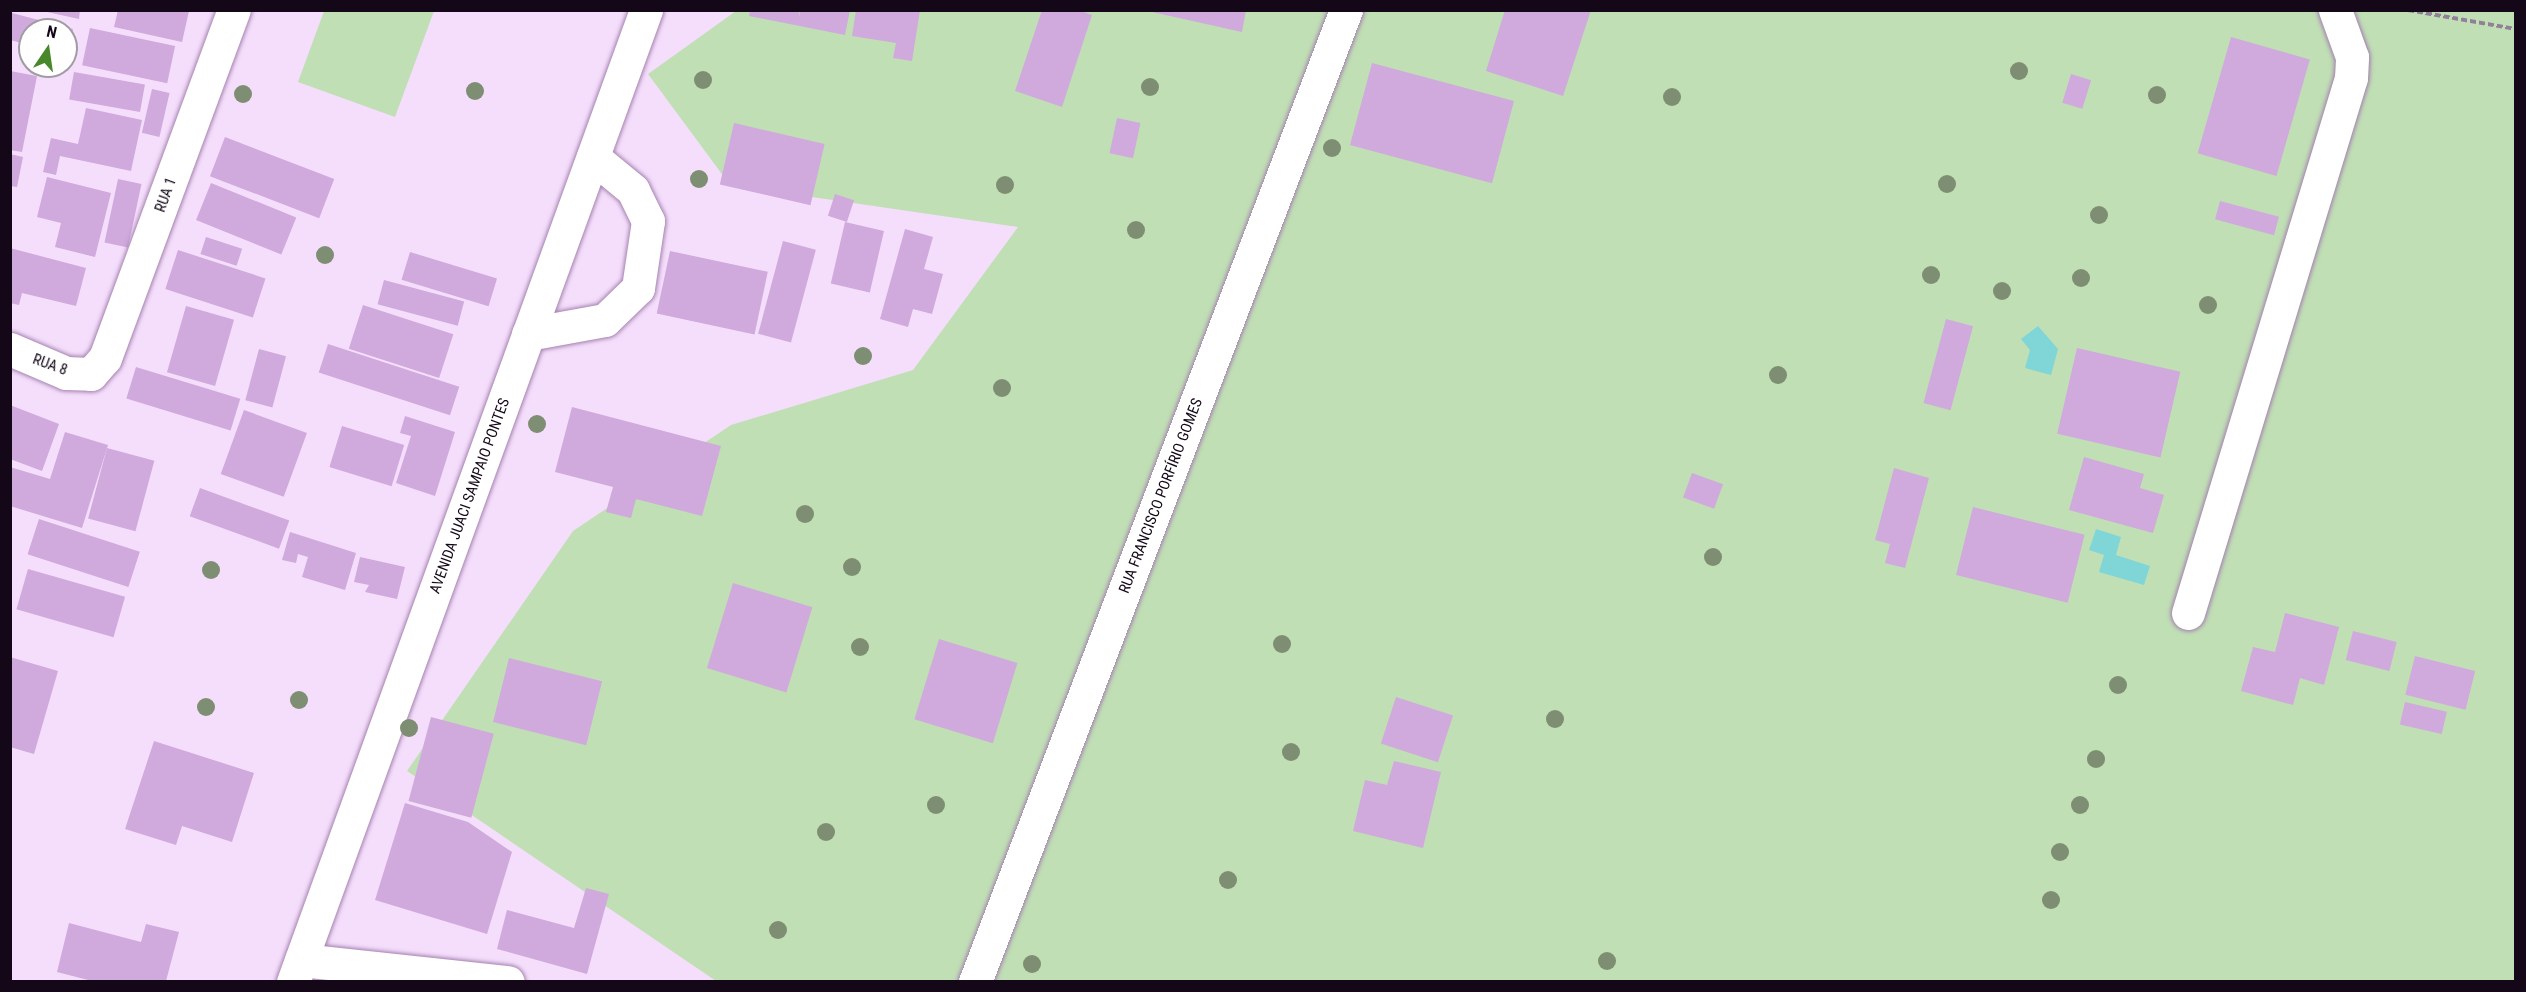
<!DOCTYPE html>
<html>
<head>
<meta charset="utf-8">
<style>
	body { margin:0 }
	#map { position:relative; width:2526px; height:992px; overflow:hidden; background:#f5defc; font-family:"Roboto Condensed",sans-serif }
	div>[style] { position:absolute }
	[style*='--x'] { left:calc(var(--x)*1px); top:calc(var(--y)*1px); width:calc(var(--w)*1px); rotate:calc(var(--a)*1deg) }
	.green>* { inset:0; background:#c0dfb5 }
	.water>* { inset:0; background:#80d5d7 }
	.building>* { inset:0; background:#d0a9dd; transform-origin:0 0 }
	.path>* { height:4px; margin-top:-2px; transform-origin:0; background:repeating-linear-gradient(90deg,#928098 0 6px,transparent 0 9px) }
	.roads { filter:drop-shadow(0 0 2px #a582b0) drop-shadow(0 0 2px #a582b0) }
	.minor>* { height:33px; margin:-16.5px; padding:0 16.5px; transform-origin:16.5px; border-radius:16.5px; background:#fff }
	.major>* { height:33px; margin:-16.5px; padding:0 16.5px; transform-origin:16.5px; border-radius:16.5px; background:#fff }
	.trees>* { width:18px; height:18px; margin:-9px; border-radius:50%; background:#7e8e72 }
	span { translate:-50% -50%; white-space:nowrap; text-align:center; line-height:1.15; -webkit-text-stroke:4.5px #fff; paint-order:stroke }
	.street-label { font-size:15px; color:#140818 }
	.frame { position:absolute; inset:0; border:12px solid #140818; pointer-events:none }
	.north { position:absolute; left:18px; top:18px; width:60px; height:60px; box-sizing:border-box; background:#fff; border:2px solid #a19ca3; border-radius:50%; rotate:13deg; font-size:16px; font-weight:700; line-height:24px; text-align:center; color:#140818 }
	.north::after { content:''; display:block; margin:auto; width:21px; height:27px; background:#47882a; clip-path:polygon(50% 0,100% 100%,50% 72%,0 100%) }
</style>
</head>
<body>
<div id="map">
	<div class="green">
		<i style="clip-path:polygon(324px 11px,434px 11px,395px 117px,298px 82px)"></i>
		<i style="clip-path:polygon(736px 11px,2515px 11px,2515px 981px,716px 981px,407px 771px,573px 531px,731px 425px,913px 370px,1018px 227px,730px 185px,648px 74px)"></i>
	</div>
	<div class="water">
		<i style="clip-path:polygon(2038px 326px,2058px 349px,2051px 375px,2025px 368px,2030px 350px,2021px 339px)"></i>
		<i style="clip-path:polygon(2096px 529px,2121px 537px,2116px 555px,2150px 566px,2144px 585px,2099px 572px,2104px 555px,2089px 550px)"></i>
	</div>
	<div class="building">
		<i style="clip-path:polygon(38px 10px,80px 10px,79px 19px)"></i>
		<i style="clip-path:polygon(118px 10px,189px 11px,182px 42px,114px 27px)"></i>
		<i style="clip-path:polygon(750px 10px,799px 10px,799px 18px,800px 10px,850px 10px,845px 35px,749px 16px)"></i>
		<i style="clip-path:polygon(856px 10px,920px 10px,912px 61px,893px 58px,896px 43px,852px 36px)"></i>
		<i style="clip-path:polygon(1042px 10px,1078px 10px,1092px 15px,1062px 107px,1015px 91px)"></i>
		<i style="clip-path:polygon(1143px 10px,1246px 10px,1242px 32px)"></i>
		<i style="clip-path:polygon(1505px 10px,1591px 10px,1563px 96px,1486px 71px)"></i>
		<i style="clip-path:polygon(12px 13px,73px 29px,67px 53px,66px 30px,30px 30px,30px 45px,10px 40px)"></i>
		<i style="left:90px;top:28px;width:87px;height:38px;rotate:12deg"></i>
		<i style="left:2231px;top:37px;width:82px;height:121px;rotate:16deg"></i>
		<i style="left:1372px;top:63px;width:147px;height:85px;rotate:15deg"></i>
		<i style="clip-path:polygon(10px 71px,37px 76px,22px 152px,10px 150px)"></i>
		<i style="left:74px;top:72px;width:72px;height:28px;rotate:10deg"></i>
		<i style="left:2071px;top:74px;width:21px;height:30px;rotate:17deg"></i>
		<i style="left:152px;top:89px;width:18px;height:45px;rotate:13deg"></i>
		<i style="clip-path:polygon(86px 108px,142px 120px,131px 171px,60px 156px,56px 175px,43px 172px,51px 138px,78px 144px)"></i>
		<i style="left:1117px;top:118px;width:24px;height:36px;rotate:12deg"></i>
		<i style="left:734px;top:123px;width:93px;height:63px;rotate:13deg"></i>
		<i style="left:225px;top:137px;width:117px;height:42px;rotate:21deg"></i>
		<i style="clip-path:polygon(10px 154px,23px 157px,17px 187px,10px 186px)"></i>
		<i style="clip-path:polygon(47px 177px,111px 193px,95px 257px,55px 247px,61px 223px,37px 217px)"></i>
		<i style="left:118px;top:179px;width:24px;height:65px;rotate:12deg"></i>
		<i style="left:211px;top:183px;width:92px;height:40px;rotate:22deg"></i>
		<i style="left:835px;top:194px;width:20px;height:23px;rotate:18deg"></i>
		<i style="left:2220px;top:201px;width:61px;height:19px;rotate:15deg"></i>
		<i style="left:845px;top:222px;width:40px;height:63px;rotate:13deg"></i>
		<i style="clip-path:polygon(905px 229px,933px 237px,924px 269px,943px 274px,932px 314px,913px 309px,908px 327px,880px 319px)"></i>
		<i style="left:206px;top:237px;width:38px;height:18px;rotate:18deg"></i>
		<i style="left:783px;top:241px;width:34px;height:96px;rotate:15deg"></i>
		<i style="clip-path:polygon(10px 248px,86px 268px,76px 306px,22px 293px,19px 305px,10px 303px)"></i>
		<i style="left:178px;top:250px;width:92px;height:41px;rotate:18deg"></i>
		<i style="left:670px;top:251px;width:100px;height:64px;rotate:12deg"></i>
		<i style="left:410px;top:252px;width:91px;height:29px;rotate:17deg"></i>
		<i style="left:384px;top:280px;width:83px;height:25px;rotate:15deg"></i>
		<i style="left:363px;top:305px;width:95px;height:46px;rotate:18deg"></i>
		<i style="left:186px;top:306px;width:50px;height:69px;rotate:16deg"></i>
		<i style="left:1946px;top:319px;width:28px;height:87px;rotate:15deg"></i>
		<i style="left:328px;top:344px;width:138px;height:30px;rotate:18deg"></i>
		<i style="left:2077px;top:348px;width:106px;height:88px;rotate:13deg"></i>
		<i style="left:259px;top:349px;width:28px;height:53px;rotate:15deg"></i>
		<i style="left:136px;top:367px;width:109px;height:33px;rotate:17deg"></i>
		<i style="clip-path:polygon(10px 405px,59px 424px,42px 471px,10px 459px)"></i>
		<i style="clip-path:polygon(572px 407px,721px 446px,702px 516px,636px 499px,631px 518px,606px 512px,613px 487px,555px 472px)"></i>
		<i style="left:244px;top:410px;width:67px;height:68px;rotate:20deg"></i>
		<i style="clip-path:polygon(405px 416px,455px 432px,435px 496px,396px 483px,411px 436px,400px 433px)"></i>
		<i style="left:342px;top:426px;width:65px;height:43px;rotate:17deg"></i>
		<i style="clip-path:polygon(65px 432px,108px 445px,82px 528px,10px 506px,10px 467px,50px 479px)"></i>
		<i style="left:107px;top:448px;width:49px;height:73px;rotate:15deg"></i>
		<i style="clip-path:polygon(2084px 457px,2144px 474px,2140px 488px,2164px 495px,2153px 533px,2069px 510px)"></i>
		<i style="clip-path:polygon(1894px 468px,1929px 478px,1905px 568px,1885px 563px,1890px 544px,1875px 540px)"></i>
		<i style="left:1692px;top:473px;width:33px;height:26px;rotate:20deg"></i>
		<i style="left:200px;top:488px;width:95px;height:30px;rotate:20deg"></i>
		<i style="left:1973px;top:507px;width:115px;height:70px;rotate:14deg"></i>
		<i style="left:39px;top:519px;width:106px;height:37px;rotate:18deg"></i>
		<i style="clip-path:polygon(290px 532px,356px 553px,345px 590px,302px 577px,308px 557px,298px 554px,296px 563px,282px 560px)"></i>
		<i style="clip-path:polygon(360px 557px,405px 567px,397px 599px,365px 592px,369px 585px,354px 582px)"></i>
		<i style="left:28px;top:569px;width:101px;height:42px;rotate:16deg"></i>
		<i style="left:733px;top:583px;width:83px;height:89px;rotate:17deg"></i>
		<i style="clip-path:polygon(2285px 613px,2339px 627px,2324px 685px,2300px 678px,2293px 705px,2241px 691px,2253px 647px,2275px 652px)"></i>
		<i style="left:2353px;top:631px;width:45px;height:30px;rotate:14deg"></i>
		<i style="left:939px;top:639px;width:82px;height:84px;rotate:17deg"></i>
		<i style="left:2415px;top:656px;width:62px;height:40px;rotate:14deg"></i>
		<i style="clip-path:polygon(10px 657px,58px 671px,34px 754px,10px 747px)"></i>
		<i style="left:509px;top:658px;width:96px;height:66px;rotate:14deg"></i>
		<i style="left:1396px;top:697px;width:60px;height:49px;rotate:18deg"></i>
		<i style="left:2405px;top:702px;width:43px;height:23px;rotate:13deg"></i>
		<i style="left:431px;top:717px;width:65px;height:87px;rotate:15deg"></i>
		<i style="clip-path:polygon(154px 741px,254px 773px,232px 842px,182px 826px,176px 845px,125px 829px)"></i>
		<i style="clip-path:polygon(1394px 761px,1441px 772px,1423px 848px,1353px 831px,1365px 780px,1387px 785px)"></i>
		<i style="clip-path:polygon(405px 803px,468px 822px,512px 852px,487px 934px,375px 900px)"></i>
		<i style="clip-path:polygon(586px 888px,609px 894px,587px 974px,497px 949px,507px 910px,574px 928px)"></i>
		<i style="clip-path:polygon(69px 923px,141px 942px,146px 924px,179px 932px,166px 981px,92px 981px,57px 972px)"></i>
	</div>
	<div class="path">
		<i style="--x:2408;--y:10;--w:110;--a:10"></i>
	</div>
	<div class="roads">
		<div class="minor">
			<i style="--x:528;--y:334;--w:78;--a:-10.3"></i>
			<i style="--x:605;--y:320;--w:46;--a:-44.1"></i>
			<i style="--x:638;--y:288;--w:68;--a:-81.5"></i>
			<i style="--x:648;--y:221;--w:34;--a:-116"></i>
			<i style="--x:633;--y:190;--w:52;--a:-140.5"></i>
			<i style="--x:10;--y:349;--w:61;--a:23.2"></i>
			<i style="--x:66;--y:373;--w:25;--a:2"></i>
			<i style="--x:91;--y:374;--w:21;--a:-49"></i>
			<i style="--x:105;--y:358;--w:371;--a:-69.7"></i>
			<i style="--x:2188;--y:613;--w:559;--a:-73.06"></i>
			<i style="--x:2351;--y:78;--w:21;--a:-87"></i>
			<i style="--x:2352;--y:57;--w:50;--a:-109.9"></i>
			<i style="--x:301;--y:960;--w:208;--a:6.1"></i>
			<i style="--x:975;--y:982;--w:1040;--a:-69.11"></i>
		</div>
		<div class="major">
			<i style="--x:293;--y:982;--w:1034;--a:-70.04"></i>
		</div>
	</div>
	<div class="trees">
		<i style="left:2019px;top:71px"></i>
		<i style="left:703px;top:80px"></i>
		<i style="left:1150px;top:87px"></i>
		<i style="left:475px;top:91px"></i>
		<i style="left:243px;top:94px"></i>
		<i style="left:2157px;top:95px"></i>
		<i style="left:1672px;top:97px"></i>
		<i style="left:1332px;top:148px"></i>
		<i style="left:699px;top:179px"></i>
		<i style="left:1947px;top:184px"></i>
		<i style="left:1005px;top:185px"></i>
		<i style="left:2099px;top:215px"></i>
		<i style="left:1136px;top:230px"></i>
		<i style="left:325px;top:255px"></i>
		<i style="left:1931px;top:275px"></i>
		<i style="left:2081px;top:278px"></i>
		<i style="left:2002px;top:291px"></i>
		<i style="left:2208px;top:305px"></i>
		<i style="left:863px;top:356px"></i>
		<i style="left:1778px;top:375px"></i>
		<i style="left:1002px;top:388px"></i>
		<i style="left:537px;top:424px"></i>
		<i style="left:805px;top:514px"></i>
		<i style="left:1713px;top:557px"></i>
		<i style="left:852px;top:567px"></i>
		<i style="left:211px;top:570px"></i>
		<i style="left:1282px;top:644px"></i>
		<i style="left:860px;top:647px"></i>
		<i style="left:2118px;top:685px"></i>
		<i style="left:299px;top:700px"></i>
		<i style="left:206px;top:707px"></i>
		<i style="left:1555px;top:719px"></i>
		<i style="left:409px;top:728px"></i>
		<i style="left:1291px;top:752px"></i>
		<i style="left:2096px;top:759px"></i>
		<i style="left:936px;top:805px"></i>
		<i style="left:2080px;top:805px"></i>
		<i style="left:826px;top:832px"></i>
		<i style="left:2060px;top:852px"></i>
		<i style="left:1228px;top:880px"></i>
		<i style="left:2051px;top:900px"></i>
		<i style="left:778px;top:930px"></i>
		<i style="left:1607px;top:961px"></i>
		<i style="left:1032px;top:964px"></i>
	</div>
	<div class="street-label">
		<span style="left:166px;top:195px;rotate:-70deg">RUA 1</span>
		<span style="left:50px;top:365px;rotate:20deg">RUA 8</span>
		<span style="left:470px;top:496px;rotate:-70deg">AVENIDA JUACI SAMPAIO PONTES</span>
		<span style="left:1161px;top:496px;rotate:-69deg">RUA FRANCISCO PORFÍRIO GOMES</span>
	</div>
	<div class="frame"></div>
	<div class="north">N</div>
</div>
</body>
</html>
